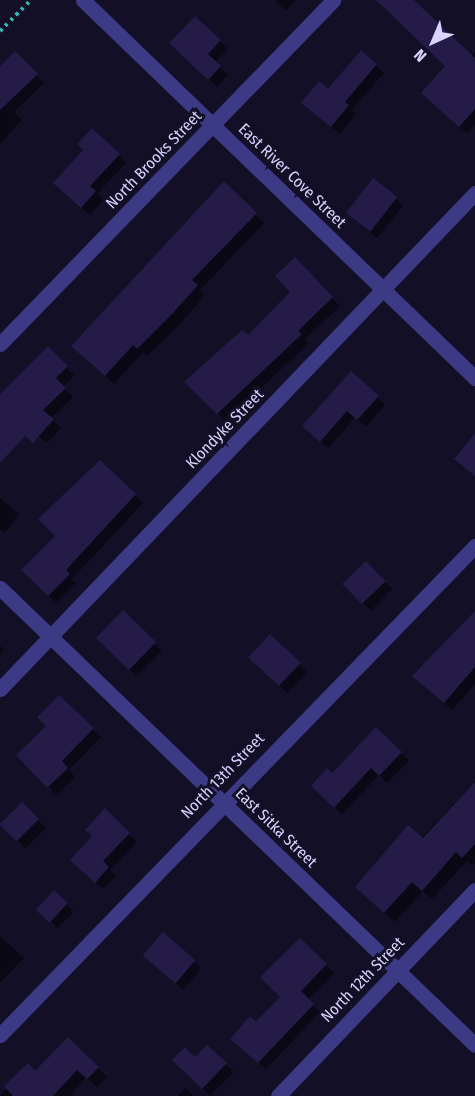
<!DOCTYPE html>
<html>
<head>
<meta charset="utf-8">
<style>
	body { margin:0 }
	#map { position:relative; width:475px; height:1096px; overflow:hidden; background:#130f26; font-family:"Fira Sans Condensed",sans-serif }
	div>[style] { position:absolute }
	[style*='--x'] { left:calc(var(--x)*1px); top:calc(var(--y)*1px); width:calc(var(--w)*1px); rotate:calc(var(--a)*1deg) }
	.shadow>* { inset:0; background:#0007; transform-origin:0 0 }
	.building>* { inset:0; background:#241b47; transform-origin:0 0 }
	.path>* { height:4px; margin-top:-2px; transform-origin:0; background:repeating-linear-gradient(90deg,#2fb8b0 0 3px,transparent 0 7.5px) }
	.minor>* { height:15px; margin:-7.5px; padding:0 7.5px; transform-origin:7.5px; border-radius:7.5px; background:#3d3a85 }
	span { translate:-50% -50%; white-space:nowrap; text-align:center; line-height:1.15; -webkit-text-stroke:6px #130f26; paint-order:stroke }
	.street-label { font-size:16px; color:#d9d4ff }
	.north { position:absolute; left:403px; top:12px; width:60px; height:60px; -webkit-text-stroke:4px #130f26; paint-order:stroke; rotate:224deg; font-size:16px; font-weight:700; line-height:24px; text-align:center; color:#d9d4ff }
	.north::after { content:''; display:block; margin:auto; width:21px; height:27px; background:#d9d4ff; clip-path:polygon(50% 0,100% 100%,50% 72%,0 100%) }
</style>
</head>
<body>
<div id="map">
	<div class="shadow">
		<i style="clip-path:polygon(275px 0,296px 0,286px 11px)"></i>
		<i style="clip-path:polygon(393px 0,412px 0,471px 56px,475px 52px,475px 125px,467px 133px,430px 101px,447px 66px)"></i>
		<i style="clip-path:polygon(195px 18px,228px 49px,215px 62px,228px 75px,217px 87px,171px 43px)"></i>
		<i style="clip-path:polygon(18px 56px,44px 83px,14px 112px,22px 120px,0 144px,0 76px)"></i>
		<i style="clip-path:polygon(376px 65px,384px 73px,352px 110px,356px 114px,340px 134px,311px 110px,328px 91px)"></i>
		<i style="clip-path:polygon(119px 155px,126px 163px,97px 194px,103px 200px,90px 215px,63px 191px)"></i>
		<i style="clip-path:polygon(224px 183px,264px 223px,200px 290px,205px 295px,181px 323px,147px 356px,143px 352px,114px 384px,82px 355px)"></i>
		<i style="clip-path:polygon(396px 198px,403px 206px,377px 238px,354px 219px)"></i>
		<i style="clip-path:polygon(295px 259px,340px 306px,305px 339px,309px 343px,226px 421px,186px 382px,248px 337px,293px 292px)"></i>
		<i style="clip-path:polygon(48px 348px,74px 375px,63px 387px,73px 397px,51px 418px,61px 428px,47px 443px,25px 425px,0 451px,0 398px)"></i>
		<i style="clip-path:polygon(351px 373px,385px 405px,366px 427px,355px 417px,329px 448px,311px 434px)"></i>
		<i style="clip-path:polygon(100px 462px,143px 503px,72px 579px,76px 583px,56px 603px,23px 570px,57px 536px)"></i>
		<i style="clip-path:polygon(0 498px,19px 514px,5px 533px,0 529px)"></i>
		<i style="left:366px;top:564px;width:36px;height:30px;rotate:44deg"></i>
		<i style="left:123px;top:612px;width:55px;height:36px;rotate:45deg"></i>
		<i style="clip-path:polygon(475px 623px,475px 684px,452px 710px,422px 684px)"></i>
		<i style="left:270px;top:636px;width:52px;height:29px;rotate:44deg"></i>
		<i style="clip-path:polygon(0 646px,5px 650px,0 655px)"></i>
		<i style="clip-path:polygon(59px 697px,101px 737px,69px 770px,75px 777px,56px 795px,18px 755px,48px 726px)"></i>
		<i style="clip-path:polygon(376px 729px,409px 761px,387px 783px,379px 775px,342px 814px,313px 786px,332px 775px)"></i>
		<i style="clip-path:polygon(475px 782px,475px 863px,472px 866px,467px 861px,432px 899px,423px 891px,395px 922px,366px 896px)"></i>
		<i style="left:22px;top:804px;width:34px;height:29px;rotate:45deg"></i>
		<i style="clip-path:polygon(105px 810px,137px 842px,110px 870px,116px 876px,103px 889px,80px 868px)"></i>
		<i style="left:54px;top:892px;width:28px;height:23px;rotate:45deg"></i>
		<i style="clip-path:polygon(0 936px,24px 958px,0 983px)"></i>
		<i style="clip-path:polygon(300px 940px,334px 973px,308px 1000px,320px 1012px,266px 1069px,240px 1047px,256px 1023px,282px 997px)"></i>
		<i style="clip-path:polygon(194px 961px,201px 969px,183px 990px,152px 962px)"></i>
		<i style="clip-path:polygon(68px 1039px,107px 1077px,97px 1087px,86px 1077px,70px 1096px,0 1096px,28px 1065px,36px 1073px)"></i>
		<i style="clip-path:polygon(207px 1047px,234px 1072px,210px 1096px,175px 1060px,195px 1059px)"></i>
		<i style="clip-path:polygon(185px 1088px,194px 1096px,178px 1096px)"></i>
	</div>
	<div class="building">
		<i style="clip-path:polygon(376px 0,414px 0,475px 58px,475px 109px,459px 127px,421px 93px,445px 66px)"></i>
		<i style="clip-path:polygon(195px 16px,221px 40px,208px 54px,221px 66px,208px 80px,169px 43px)"></i>
		<i style="clip-path:polygon(361px 50px,377px 64px,345px 102px,349px 105px,331px 127px,301px 103px,319px 81px,328px 89px)"></i>
		<i style="clip-path:polygon(15px 51px,38px 74px,0 110px,0 66px)"></i>
		<i style="clip-path:polygon(92px 128px,120px 154px,90px 186px,96px 191px,81px 208px,53px 183px,83px 150px,77px 144px)"></i>
		<i style="left:373px;top:178px;width:31px;height:44px;rotate:38deg"></i>
		<i style="clip-path:polygon(224px 181px,257px 213px,192px 280px,198px 285px,172px 314px,137px 349px,133px 345px,105px 376px,71px 346px)"></i>
		<i style="clip-path:polygon(295px 257px,333px 297px,298px 331px,302px 334px,217px 414px,184px 382px,242px 330px,248px 335px,290px 292px,275px 276px)"></i>
		<i style="clip-path:polygon(48px 346px,68px 366px,56px 378px,66px 388px,43px 410px,54px 419px,33px 443px,25px 436px,0 463px,0 394px)"></i>
		<i style="clip-path:polygon(351px 371px,379px 396px,357px 420px,347px 411px,320px 442px,302px 426px)"></i>
		<i style="clip-path:polygon(475px 433px,475px 476px,454px 459px)"></i>
		<i style="clip-path:polygon(100px 460px,136px 494px,66px 570px,70px 574px,48px 596px,21px 570px,55px 536px,38px 519px)"></i>
		<i style="left:366px;top:561px;width:28px;height:33px;rotate:46deg"></i>
		<i style="left:123px;top:610px;width:46px;height:39px;rotate:44deg"></i>
		<i style="clip-path:polygon(475px 611px,475px 667px,444px 703px,412px 676px)"></i>
		<i style="left:270px;top:634px;width:42px;height:32px;rotate:43deg"></i>
		<i style="clip-path:polygon(59px 695px,94px 728px,62px 761px,68px 768px,47px 788px,16px 755px,46px 726px,37px 717px)"></i>
		<i style="clip-path:polygon(376px 727px,402px 752px,379px 776px,371px 768px,334px 808px,311px 786px,327px 768px,332px 773px)"></i>
		<i style="clip-path:polygon(475px 782px,475px 844px,462px 858px,456px 852px,422px 891px,412px 882px,384px 913px,355px 887px,408px 825px,423px 838px)"></i>
		<i style="left:22px;top:802px;width:24px;height:32px;rotate:45deg"></i>
		<i style="clip-path:polygon(105px 808px,130px 833px,103px 861px,109px 867px,95px 883px,70px 860px,92px 836px,85px 830px)"></i>
		<i style="left:54px;top:890px;width:19px;height:27px;rotate:43deg"></i>
		<i style="left:163px;top:932px;width:43px;height:31px;rotate:41deg"></i>
		<i style="clip-path:polygon(300px 938px,327px 964px,301px 991px,314px 1004px,258px 1063px,230px 1039px,250px 1016px,256px 1021px,280px 997px,260px 977px)"></i>
		<i style="clip-path:polygon(68px 1037px,99px 1067px,87px 1079px,77px 1070px,53px 1096px,13px 1096px,4px 1086px,28px 1063px,35px 1071px)"></i>
		<i style="clip-path:polygon(207px 1045px,227px 1063px,202px 1089px,172px 1060px,185px 1047px,195px 1057px)"></i>
	</div>
	<div class="path">
		<i style="--x:0;--y:31;--w:44;--a:-45"></i>
	</div>
	<div class="minor">
		<i style="--x:83;--y:0;--w:545;--a:43.96"></i>
		<i style="--x:0;--y:344;--w:479;--a:-45.9"></i>
		<i style="--x:0;--y:588;--w:659;--a:43.89"></i>
		<i style="--x:0;--y:689;--w:687;--a:-46.24"></i>
		<i style="--x:0;--y:1035;--w:682;--a:-45.83"></i>
		<i style="--x:278;--y:1096;--w:285;--a:-46.3"></i>
	</div>
	<div class="street-label">
		<span style="left:154px;top:160px;rotate:-46deg">North Brooks Street</span>
		<span style="left:292px;top:176px;rotate:44deg">East River Cove Street</span>
		<span style="left:225px;top:429px;rotate:-46deg">Klondyke Street</span>
		<span style="left:223px;top:776px;rotate:-46deg">North 13th Street</span>
		<span style="left:276px;top:828px;rotate:44deg">East Sitka Street</span>
		<span style="left:363px;top:980px;rotate:-46deg">North 12th Street</span>
	</div>
	<div class="north">N</div>
</div>
</body>
</html>
